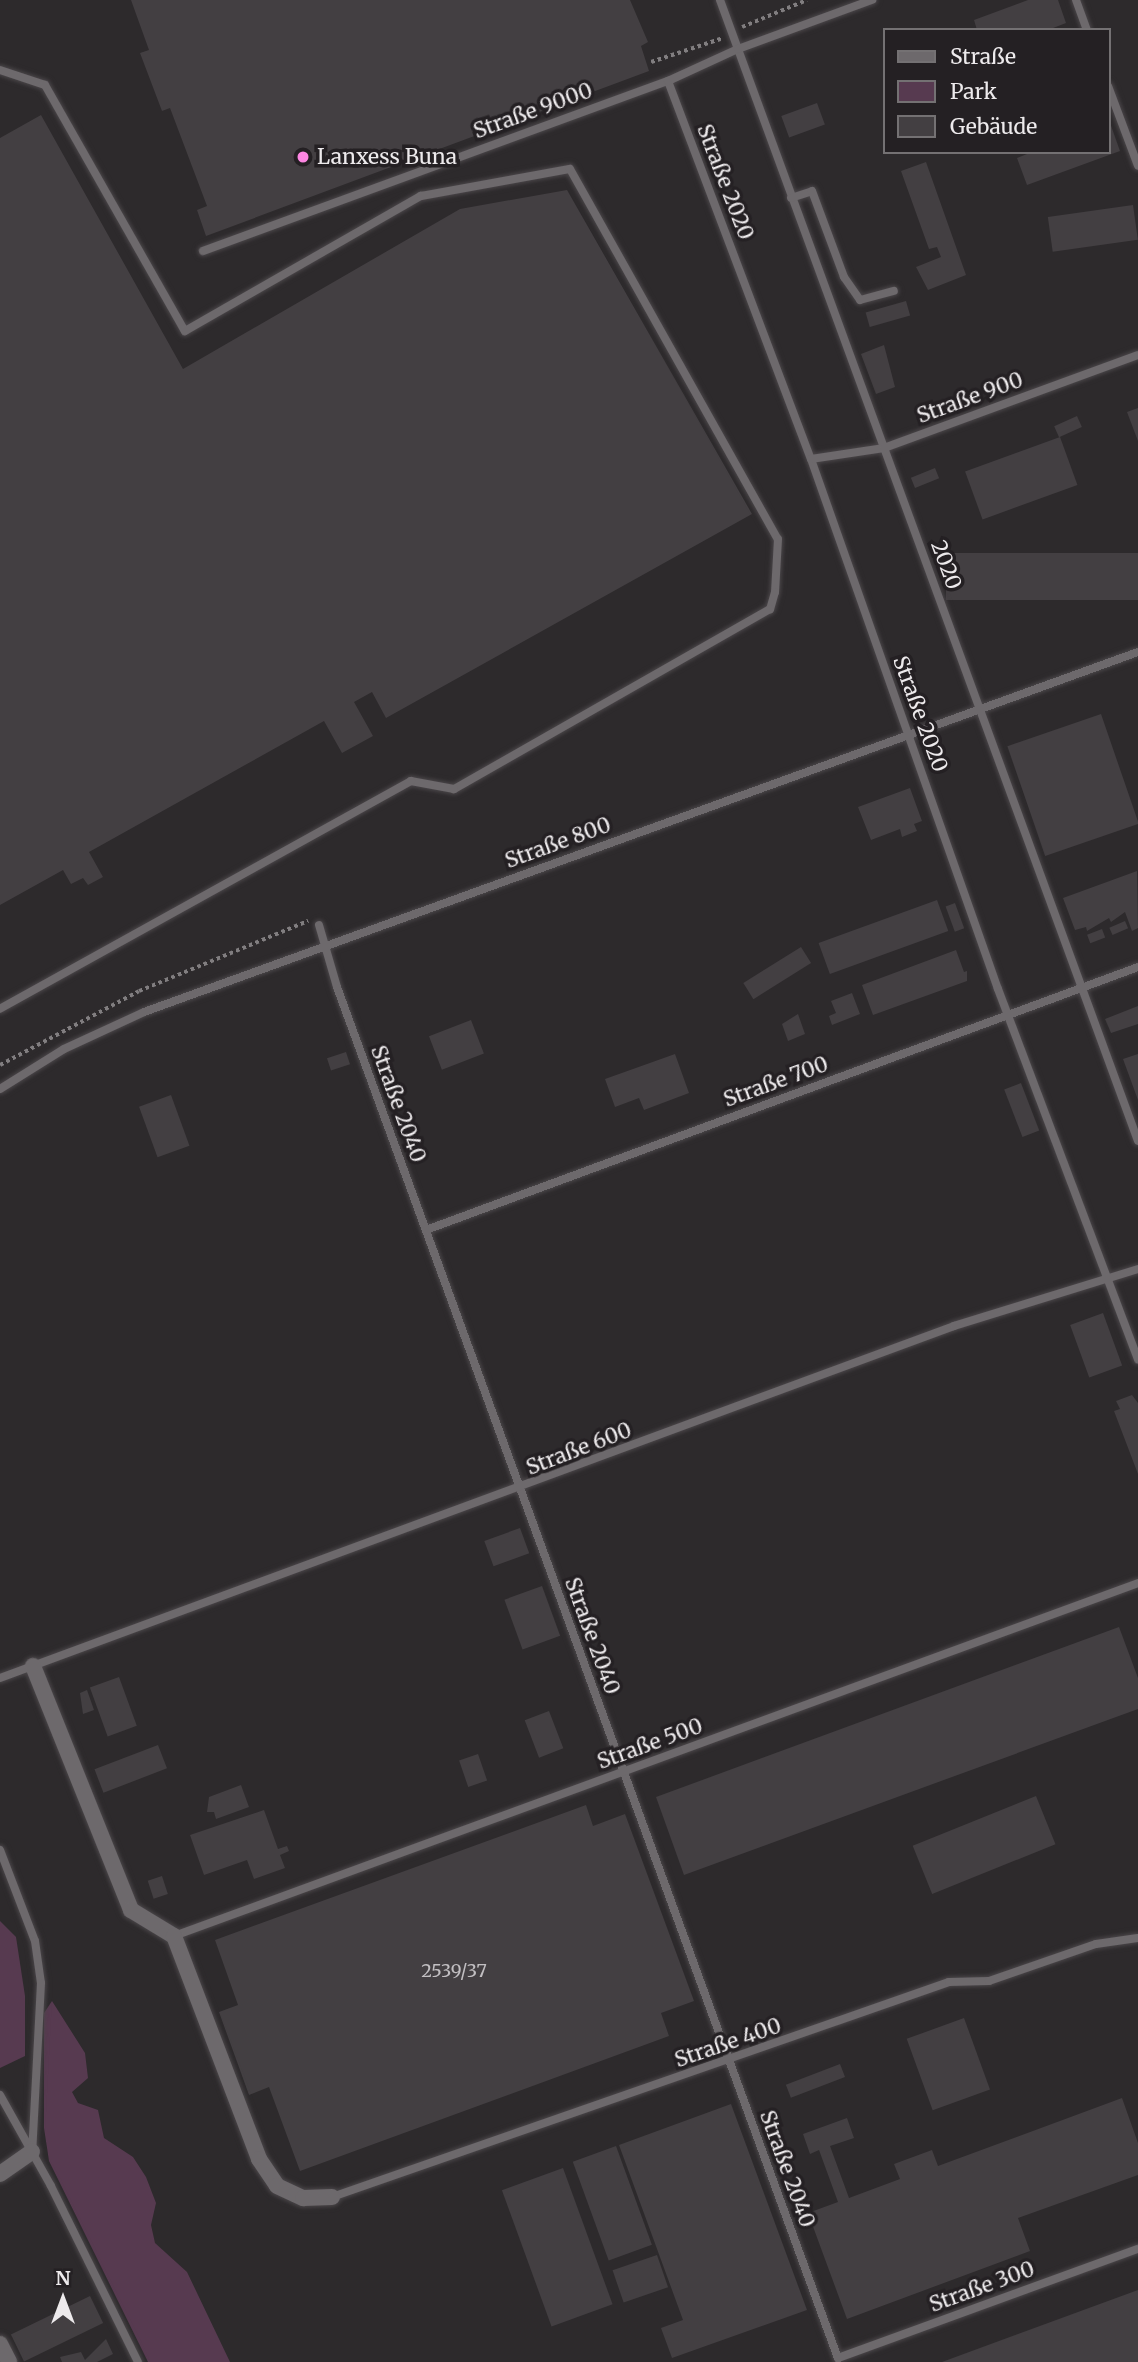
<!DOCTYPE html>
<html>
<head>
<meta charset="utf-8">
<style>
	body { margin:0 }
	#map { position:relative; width:1138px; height:2362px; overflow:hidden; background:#2d2a2c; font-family:Merriweather,serif }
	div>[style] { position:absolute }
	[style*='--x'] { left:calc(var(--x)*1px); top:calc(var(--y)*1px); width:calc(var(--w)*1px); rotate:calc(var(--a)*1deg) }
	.green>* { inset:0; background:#573a50 }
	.building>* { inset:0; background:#433f42; transform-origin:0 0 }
	.path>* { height:3.5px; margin-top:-1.75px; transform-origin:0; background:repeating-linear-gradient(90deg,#817e80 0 3.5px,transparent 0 7px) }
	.roads { filter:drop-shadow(0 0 2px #4a4649) drop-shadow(0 0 2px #4a4649) }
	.service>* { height:8px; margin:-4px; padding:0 4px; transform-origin:4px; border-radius:4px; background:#6d696c }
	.minor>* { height:16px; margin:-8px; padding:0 8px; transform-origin:8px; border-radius:8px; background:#6d696c }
	.dots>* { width:19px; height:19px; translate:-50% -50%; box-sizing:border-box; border:4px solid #242023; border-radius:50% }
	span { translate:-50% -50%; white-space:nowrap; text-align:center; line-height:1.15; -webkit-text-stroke:7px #242023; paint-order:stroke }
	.number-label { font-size:18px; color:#c2bfc2 }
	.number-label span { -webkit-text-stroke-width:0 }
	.street-label { font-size:21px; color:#edeaec }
	.poi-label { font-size:21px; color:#edeaec }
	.left { translate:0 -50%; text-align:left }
	.legend { position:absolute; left:883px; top:28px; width:228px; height:126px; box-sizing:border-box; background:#242023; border:2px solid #747173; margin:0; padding:9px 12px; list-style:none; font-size:21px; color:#edeaec }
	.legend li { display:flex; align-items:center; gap:14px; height:35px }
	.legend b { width:35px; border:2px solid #747173 }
	.north { position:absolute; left:28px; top:2264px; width:70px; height:70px; -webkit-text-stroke:5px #242023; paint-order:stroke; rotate:0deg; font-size:19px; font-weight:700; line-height:28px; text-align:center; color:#edeaec }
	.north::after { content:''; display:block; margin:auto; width:24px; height:32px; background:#edeaec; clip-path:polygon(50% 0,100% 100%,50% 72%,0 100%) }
</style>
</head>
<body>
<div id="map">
	<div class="green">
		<i style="clip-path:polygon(0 1921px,16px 1937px,25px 1996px,25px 2056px,0 2068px)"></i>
		<i style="clip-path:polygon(52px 2001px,85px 2053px,88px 2078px,72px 2092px,78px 2103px,98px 2110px,104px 2138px,133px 2157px,146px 2177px,156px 2203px,151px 2225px,155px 2243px,187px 2272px,230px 2362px,148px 2362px,49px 2161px,44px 2128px,44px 2013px)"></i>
	</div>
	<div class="building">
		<i style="clip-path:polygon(131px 0,630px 0,648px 42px,641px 46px,649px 71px,206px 236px,197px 210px,207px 206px,170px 108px,162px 111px,140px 53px,149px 50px)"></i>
		<i style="clip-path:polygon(1028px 0,1058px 0,1066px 23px,1048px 30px,977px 30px,974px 20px)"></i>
		<i style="left:817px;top:103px;width:23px;height:38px;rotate:70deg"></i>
		<i style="clip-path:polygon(41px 115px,183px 369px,460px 209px,567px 190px,752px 514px,386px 718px,372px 692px,354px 702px,373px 736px,342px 753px,324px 721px,89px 852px,103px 877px,88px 885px,83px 878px,71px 884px,63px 870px,0 905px,0 138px)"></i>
		<i style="clip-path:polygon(1109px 120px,1120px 151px,1027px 185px,1017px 158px,1032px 152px,1108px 152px)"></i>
		<i style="clip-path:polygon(926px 162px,966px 275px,928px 290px,916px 267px,941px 257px,937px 247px,929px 249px,901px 171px)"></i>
		<i style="left:1133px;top:205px;width:35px;height:86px;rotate:82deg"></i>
		<i style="left:906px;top:301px;width:15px;height:42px;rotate:74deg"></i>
		<i style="clip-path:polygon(884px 345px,895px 387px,876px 394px,861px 354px)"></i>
		<i style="clip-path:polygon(1138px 408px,1138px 441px,1127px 412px)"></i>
		<i style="left:1077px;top:416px;width:12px;height:25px;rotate:66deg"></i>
		<i style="left:1060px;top:437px;width:51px;height:101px;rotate:70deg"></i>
		<i style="left:935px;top:468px;width:11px;height:26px;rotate:68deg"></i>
		<i style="left:1138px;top:553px;width:47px;height:192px;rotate:90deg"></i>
		<i style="left:1101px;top:714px;width:116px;height:99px;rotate:71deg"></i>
		<i style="clip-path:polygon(910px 788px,922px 821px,914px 824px,917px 831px,902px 837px,900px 829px,871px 840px,858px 807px)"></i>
		<i style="clip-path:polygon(1137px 871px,1138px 928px,1132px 931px,1125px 912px,1111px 922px,1109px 918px,1087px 931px,1086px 927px,1075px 930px,1063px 898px)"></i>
		<i style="left:937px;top:900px;width:33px;height:126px;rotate:70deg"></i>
		<i style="left:955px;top:903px;width:27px;height:10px;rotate:70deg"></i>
		<i style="left:1125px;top:921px;width:8px;height:17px;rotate:67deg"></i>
		<i style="left:1102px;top:929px;width:9px;height:16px;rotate:69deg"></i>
		<i style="left:801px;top:947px;width:19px;height:68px;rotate:58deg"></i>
		<i style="clip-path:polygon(956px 950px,964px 972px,967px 971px,967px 981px,873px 1015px,862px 985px)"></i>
		<i style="clip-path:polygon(852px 993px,860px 1014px,832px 1025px,829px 1016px,836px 1013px,831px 1001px)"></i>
		<i style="clip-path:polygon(1138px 1006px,1138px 1024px,1111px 1033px,1105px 1019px)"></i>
		<i style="clip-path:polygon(798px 1014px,805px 1034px,788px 1041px,782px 1024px)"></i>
		<i style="left:471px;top:1020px;width:36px;height:45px;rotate:69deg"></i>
		<i style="left:346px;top:1052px;width:13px;height:20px;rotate:72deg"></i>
		<i style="clip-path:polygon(675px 1054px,689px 1093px,644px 1110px,639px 1098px,615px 1107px,605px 1079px)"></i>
		<i style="clip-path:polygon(1138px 1054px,1138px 1100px,1123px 1059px)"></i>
		<i style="left:1021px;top:1083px;width:51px;height:18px;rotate:69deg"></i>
		<i style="left:171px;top:1095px;width:54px;height:34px;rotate:70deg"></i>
		<i style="left:1103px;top:1313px;width:56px;height:35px;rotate:70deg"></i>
		<i style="clip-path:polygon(1132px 1395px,1138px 1403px,1138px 1474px,1114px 1411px,1120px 1409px,1116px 1401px)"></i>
		<i style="left:520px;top:1528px;width:27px;height:38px;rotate:70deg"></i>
		<i style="left:542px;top:1586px;width:53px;height:40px;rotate:70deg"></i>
		<i style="clip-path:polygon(1119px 1627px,1138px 1678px,1138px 1709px,684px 1875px,656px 1797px)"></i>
		<i style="left:119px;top:1677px;width:52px;height:31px;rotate:70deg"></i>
		<i style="clip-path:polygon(87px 1690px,94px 1710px,83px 1714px,80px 1693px)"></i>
		<i style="left:549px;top:1711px;width:40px;height:26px;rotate:69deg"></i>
		<i style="left:158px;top:1745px;width:25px;height:68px;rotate:69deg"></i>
		<i style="left:478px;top:1754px;width:28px;height:20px;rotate:71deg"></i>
		<i style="clip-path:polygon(241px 1785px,249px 1807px,216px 1819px,214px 1812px,207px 1812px,209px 1797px)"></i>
		<i style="left:1036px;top:1796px;width:52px;height:133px;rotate:68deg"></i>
		<i style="clip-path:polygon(586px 1805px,593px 1826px,625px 1814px,694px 2001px,661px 2013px,669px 2036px,300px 2171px,269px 2087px,249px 2095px,219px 2012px,238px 2005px,215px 1940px)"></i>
		<i style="clip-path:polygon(264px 1810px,278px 1849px,287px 1846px,289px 1851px,280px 1855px,285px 1868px,254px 1879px,247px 1860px,204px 1875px,190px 1835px)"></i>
		<i style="left:162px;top:1876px;width:19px;height:15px;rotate:72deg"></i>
		<i style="left:964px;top:2018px;width:76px;height:61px;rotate:70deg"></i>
		<i style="left:840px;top:2064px;width:14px;height:58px;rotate:69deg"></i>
		<i style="clip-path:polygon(1122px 2098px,1138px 2143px,1138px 2175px,1018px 2218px,1030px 2251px,847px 2319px,808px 2213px,838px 2202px,819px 2150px,810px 2154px,803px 2134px,847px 2118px,854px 2138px,830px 2146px,849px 2198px,900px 2179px,894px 2164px,932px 2150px,938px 2166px)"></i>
		<i style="clip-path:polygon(731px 2104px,807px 2310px,672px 2358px,661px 2328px,683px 2320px,619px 2145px)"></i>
		<i style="left:616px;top:2146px;width:105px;height:46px;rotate:70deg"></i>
		<i style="left:563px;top:2168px;width:145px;height:65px;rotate:70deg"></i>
		<i style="left:657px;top:2255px;width:34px;height:47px;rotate:71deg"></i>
		<i style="clip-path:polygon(1138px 2290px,1138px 2362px,942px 2362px)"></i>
		<i style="left:90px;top:2296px;width:30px;height:88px;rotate:64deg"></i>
		<i style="clip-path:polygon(106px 2339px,113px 2354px,97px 2362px,62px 2362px,60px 2357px,81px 2352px,85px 2360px)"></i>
	</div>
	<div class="path">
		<i style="--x:742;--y:27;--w:70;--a:-22.6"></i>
		<i style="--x:651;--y:62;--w:76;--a:-18.4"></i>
		<i style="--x:0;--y:1065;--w:157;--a:-28"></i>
		<i style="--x:139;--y:991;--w:183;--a:-22.5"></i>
	</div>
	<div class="roads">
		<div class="service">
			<i style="--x:720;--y:0;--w:1215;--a:69.88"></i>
			<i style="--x:1076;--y:0;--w:32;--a:70"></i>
			<i style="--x:0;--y:70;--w:47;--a:18.4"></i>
			<i style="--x:45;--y:85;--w:283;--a:60.4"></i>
			<i style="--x:185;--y:331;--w:272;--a:-29.8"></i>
			<i style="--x:421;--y:196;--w:151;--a:-10.3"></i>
			<i style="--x:570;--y:169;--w:424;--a:60.7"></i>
			<i style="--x:778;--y:539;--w:53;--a:93.2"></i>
			<i style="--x:775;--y:592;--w:18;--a:106"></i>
			<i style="--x:770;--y:609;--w:364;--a:150.3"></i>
			<i style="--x:454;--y:789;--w:44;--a:-169.5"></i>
			<i style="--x:411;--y:781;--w:470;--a:151"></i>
			<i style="--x:668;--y:81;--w:404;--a:69.3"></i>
			<i style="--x:811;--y:459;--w:562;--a:70.57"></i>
			<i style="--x:998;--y:989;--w:396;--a:69.3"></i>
			<i style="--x:1108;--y:86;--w:85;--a:69.4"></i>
			<i style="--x:791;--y:198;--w:22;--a:-18"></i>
			<i style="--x:812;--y:191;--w:92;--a:69.6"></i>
			<i style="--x:844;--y:277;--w:28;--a:55"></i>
			<i style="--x:860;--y:300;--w:35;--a:-15"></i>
			<i style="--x:203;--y:251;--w:495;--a:-20.1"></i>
			<i style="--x:668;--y:81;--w:77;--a:-24.6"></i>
			<i style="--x:738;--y:49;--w:143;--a:-20.1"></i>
			<i style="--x:811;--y:459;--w:74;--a:-8.6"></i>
			<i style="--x:884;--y:448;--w:270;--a:-20.1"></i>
			<i style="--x:319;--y:925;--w:65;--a:73.8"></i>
			<i style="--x:337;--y:987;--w:1460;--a:69.93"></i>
			<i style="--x:838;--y:2358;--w:319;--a:-20"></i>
			<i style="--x:0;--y:1089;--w:75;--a:-32"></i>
			<i style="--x:64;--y:1049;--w:88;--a:-24.8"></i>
			<i style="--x:144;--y:1012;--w:1057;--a:-19.91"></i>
			<i style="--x:426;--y:1230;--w:759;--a:-20.27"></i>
			<i style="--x:0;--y:1678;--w:1017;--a:-20.25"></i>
			<i style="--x:954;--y:1326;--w:193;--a:-17.2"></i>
			<i style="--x:0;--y:1850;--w:97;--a:69"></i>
			<i style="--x:35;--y:1941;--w:42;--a:81.9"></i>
			<i style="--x:41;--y:1983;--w:169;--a:93"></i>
			<i style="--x:174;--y:1936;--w:1027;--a:-20.11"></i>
			<i style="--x:0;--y:2095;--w:104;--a:60.7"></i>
			<i style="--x:51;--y:2186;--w:196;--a:63.7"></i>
			<i style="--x:332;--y:2197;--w:653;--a:-19.21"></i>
			<i style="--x:949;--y:1982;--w:40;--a:-1.4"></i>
			<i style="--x:989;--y:1981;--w:113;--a:-19.1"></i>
			<i style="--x:1096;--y:1944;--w:42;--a:-8.1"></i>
		</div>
		<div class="minor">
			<i style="--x:33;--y:1666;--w:263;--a:68.1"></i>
			<i style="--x:131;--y:1910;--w:50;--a:31.2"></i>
			<i style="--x:174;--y:1936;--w:239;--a:69.1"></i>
			<i style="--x:259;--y:2159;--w:32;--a:56"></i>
			<i style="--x:277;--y:2186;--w:29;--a:25"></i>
			<i style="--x:303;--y:2198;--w:29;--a:-2"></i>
			<i style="--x:0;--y:2174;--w:39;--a:-35"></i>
			<i style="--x:0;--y:2344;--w:20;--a:63"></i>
		</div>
	</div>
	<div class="dots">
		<i style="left:303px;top:157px;background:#fd86e2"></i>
	</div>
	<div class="number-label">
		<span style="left:454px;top:1971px">2539/37</span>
	</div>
	<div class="street-label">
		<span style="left:533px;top:111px;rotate:-20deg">Straße 9000</span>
		<span style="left:725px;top:182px;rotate:69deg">Straße 2020</span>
		<span style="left:970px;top:398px;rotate:-20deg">Straße 900</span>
		<span style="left:946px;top:565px;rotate:70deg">2020</span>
		<span style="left:920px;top:714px;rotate:70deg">Straße 2020</span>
		<span style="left:558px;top:843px;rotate:-20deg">Straße 800</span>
		<span style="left:776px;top:1082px;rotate:-20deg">Straße 700</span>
		<span style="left:398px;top:1104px;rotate:70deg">Straße 2040</span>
		<span style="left:579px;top:1449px;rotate:-21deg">Straße 600</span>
		<span style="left:592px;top:1636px;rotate:70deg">Straße 2040</span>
		<span style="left:650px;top:1744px;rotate:-20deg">Straße 500</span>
		<span style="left:728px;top:2043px;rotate:-19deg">Straße 400</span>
		<span style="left:787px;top:2169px;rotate:70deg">Straße 2040</span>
		<span style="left:982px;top:2287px;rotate:-20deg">Straße 300</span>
	</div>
	<div class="poi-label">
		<span class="left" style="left:317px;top:157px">Lanxess Buna</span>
	</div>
	<ul class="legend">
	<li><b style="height:9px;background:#6d696c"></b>Straße</li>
	<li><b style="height:19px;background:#573a50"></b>Park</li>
	<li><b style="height:19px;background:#433f42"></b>Gebäude</li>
	</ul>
	<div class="north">N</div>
</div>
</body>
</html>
